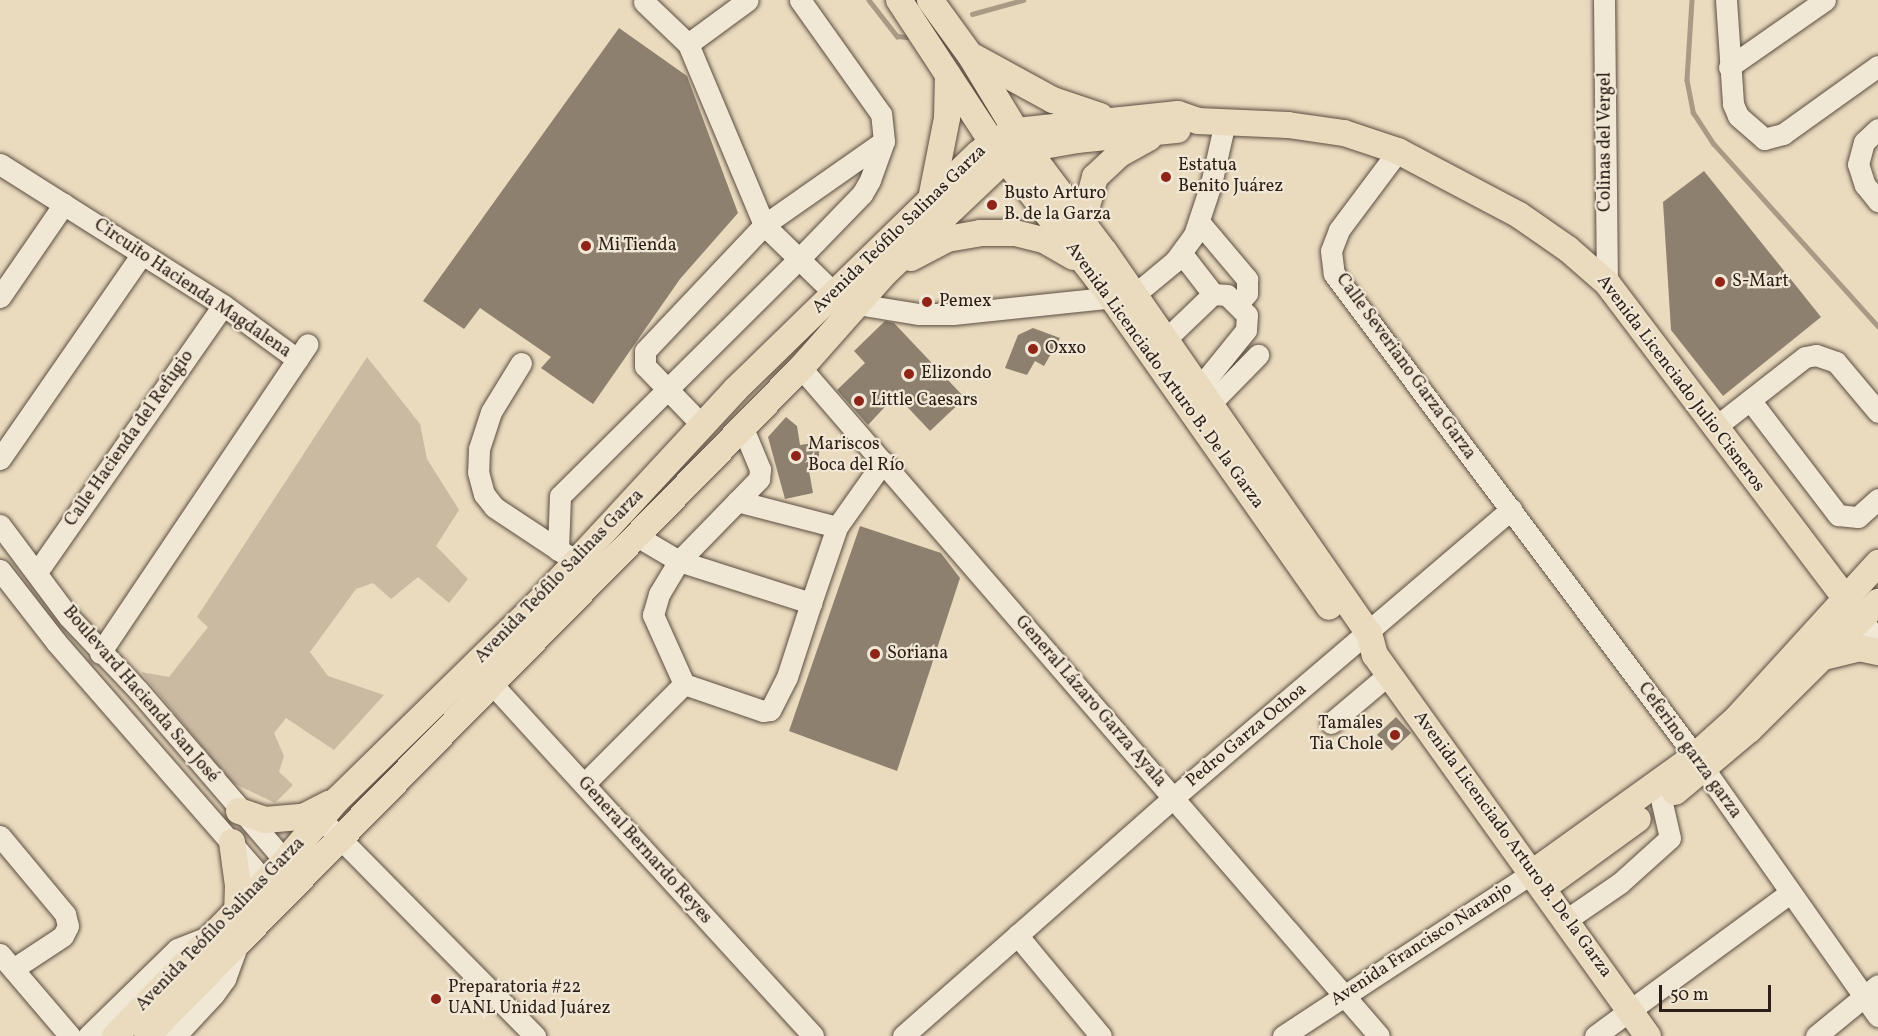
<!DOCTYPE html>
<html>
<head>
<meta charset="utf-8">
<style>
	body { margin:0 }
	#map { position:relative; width:1878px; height:1036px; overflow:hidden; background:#eadabe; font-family:Vollkorn,serif }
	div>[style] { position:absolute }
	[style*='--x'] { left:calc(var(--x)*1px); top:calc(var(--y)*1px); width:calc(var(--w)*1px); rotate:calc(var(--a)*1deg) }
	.green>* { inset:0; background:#cabaa2 }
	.stream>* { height:4.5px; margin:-2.25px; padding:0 2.25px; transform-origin:2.25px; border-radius:2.25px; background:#a99a85 }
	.building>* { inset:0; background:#8e806e; transform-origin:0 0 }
	.roads { filter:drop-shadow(0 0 2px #5b4e41) drop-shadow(0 0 2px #5b4e41) }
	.minor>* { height:21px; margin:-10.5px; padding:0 10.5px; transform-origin:10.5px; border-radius:10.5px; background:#f1e7d5 }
	.major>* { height:26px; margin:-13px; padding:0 13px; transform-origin:13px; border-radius:13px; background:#eadabe }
	.dots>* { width:16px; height:16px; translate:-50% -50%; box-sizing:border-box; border:3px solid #f1e7d5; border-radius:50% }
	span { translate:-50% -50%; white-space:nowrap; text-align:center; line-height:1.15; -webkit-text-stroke:4.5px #f1e7d5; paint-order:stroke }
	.street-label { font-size:18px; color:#2b1f17 }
	.poi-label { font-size:18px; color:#2b1f17 }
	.left { translate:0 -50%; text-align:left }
	.right { translate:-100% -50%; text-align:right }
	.scale { position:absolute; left:1659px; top:985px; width:112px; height:27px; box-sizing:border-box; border:3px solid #2b1f17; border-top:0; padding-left:8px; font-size:18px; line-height:21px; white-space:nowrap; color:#2b1f17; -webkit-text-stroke:4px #f1e7d5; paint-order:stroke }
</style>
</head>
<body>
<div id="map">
	<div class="green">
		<i style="clip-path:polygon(367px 357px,420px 424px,427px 459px,459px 510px,436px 546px,468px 579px,449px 603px,418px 577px,391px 599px,373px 583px,356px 589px,310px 652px,328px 676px,384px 695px,334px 750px,286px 718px,274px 733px,284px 756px,279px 772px,293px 785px,275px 803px,231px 782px,141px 672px,169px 677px,208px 627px,197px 617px)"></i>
	</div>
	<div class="stream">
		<i style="--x:869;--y:0;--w:46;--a:52.1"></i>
		<i style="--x:897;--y:36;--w:10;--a:6"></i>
		<i style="--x:1692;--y:0;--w:80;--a:93.6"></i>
		<i style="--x:1687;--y:80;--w:33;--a:79"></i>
		<i style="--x:1693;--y:112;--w:38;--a:57"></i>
		<i style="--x:1714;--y:144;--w:245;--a:48"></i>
		<i style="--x:972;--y:14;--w:53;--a:-15.4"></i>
	</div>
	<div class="building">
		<i style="clip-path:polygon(619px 28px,687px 76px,738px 213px,680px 279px,593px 404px,541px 368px,551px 357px,480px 308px,464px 329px,423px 301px)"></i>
		<i style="clip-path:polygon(1704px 171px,1821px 317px,1723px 396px,1671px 330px,1663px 202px)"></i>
		<i style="clip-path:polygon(885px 321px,894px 323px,965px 398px,930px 431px,896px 395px,868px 425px,837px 390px,865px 363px,854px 351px)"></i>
		<i style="clip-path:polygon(1033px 328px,1060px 338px,1044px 366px,1035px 361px,1027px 375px,1005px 368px,1018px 335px)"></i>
		<i style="clip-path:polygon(786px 417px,797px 426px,800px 445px,820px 442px,818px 467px,809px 471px,813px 493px,785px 499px,768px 437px)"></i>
		<i style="clip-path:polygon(860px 526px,941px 553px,960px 578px,897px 771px,789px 731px)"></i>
		<i style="left:1396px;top:717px;width:22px;height:26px;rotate:47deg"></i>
	</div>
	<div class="roads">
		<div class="minor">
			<i style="--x:1604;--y:0;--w:283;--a:89.4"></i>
			<i style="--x:1726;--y:0;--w:104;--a:86.1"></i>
			<i style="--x:1733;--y:104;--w:13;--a:67"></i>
			<i style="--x:1738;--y:116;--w:35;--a:41"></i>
			<i style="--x:1764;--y:139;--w:20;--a:-15"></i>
			<i style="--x:1783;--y:134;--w:117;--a:-35.6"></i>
			<i style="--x:644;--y:2;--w:61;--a:43.7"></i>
			<i style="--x:688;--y:44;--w:196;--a:67.2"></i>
			<i style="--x:764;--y:225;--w:98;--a:44.2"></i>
			<i style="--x:688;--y:44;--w:74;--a:-36.3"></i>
			<i style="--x:1729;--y:67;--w:117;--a:-34.9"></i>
			<i style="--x:1878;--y:129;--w:19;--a:137"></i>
			<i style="--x:1864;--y:142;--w:23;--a:105"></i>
			<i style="--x:1858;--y:164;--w:22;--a:72"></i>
			<i style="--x:1865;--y:185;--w:21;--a:51"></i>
			<i style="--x:1398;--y:151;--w:99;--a:126.8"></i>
			<i style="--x:1339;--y:230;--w:22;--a:111"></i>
			<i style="--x:1331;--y:251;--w:23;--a:83"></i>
			<i style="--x:1334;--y:274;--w:602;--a:53.17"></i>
			<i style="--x:1695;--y:756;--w:318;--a:54.9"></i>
			<i style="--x:0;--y:164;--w:264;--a:32.3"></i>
			<i style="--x:223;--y:305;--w:92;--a:36.1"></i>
			<i style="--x:1199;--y:222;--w:75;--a:49.9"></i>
			<i style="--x:1247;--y:279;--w:14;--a:90"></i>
			<i style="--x:1247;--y:293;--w:14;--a:129"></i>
			<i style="--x:1182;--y:254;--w:51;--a:52.2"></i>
			<i style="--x:1213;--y:294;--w:14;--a:4"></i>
			<i style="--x:1227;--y:295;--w:28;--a:45"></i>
			<i style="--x:1247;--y:315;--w:15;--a:94"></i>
			<i style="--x:1246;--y:330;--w:75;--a:129"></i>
			<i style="--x:0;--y:297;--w:113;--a:-55.5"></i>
			<i style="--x:857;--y:304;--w:63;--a:9.2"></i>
			<i style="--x:919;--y:314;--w:34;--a:0"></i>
			<i style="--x:953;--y:314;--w:182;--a:-6"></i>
			<i style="--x:1134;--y:295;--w:53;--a:-39.7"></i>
			<i style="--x:1175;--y:261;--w:32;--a:-54"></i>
			<i style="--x:1194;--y:235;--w:54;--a:-71.6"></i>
			<i style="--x:1211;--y:184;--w:64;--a:-77.3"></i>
			<i style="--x:1166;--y:339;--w:65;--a:-43.8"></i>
			<i style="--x:521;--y:363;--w:57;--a:121.5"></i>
			<i style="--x:491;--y:412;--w:39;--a:108"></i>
			<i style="--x:479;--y:449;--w:23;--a:92"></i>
			<i style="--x:478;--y:472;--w:23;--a:75"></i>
			<i style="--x:484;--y:494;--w:16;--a:52"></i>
			<i style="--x:494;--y:507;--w:89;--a:33.5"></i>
			<i style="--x:801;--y:368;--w:883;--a:49.13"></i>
			<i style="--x:1750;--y:400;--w:145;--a:52.6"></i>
			<i style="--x:1838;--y:515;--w:20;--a:6"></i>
			<i style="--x:1858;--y:517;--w:27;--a:-42"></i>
			<i style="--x:1210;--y:404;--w:69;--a:-45.6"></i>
			<i style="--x:702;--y:425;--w:82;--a:-134"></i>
			<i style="--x:645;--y:366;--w:15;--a:-90"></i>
			<i style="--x:645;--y:351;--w:173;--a:-46.6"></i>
			<i style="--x:764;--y:225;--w:146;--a:-35"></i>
			<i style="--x:1714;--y:428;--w:115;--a:-38"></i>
			<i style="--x:1805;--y:357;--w:11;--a:-10"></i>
			<i style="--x:1816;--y:355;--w:21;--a:19"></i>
			<i style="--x:1836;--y:362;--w:65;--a:50"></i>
			<i style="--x:0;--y:459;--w:249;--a:-55.3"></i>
			<i style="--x:737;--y:501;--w:103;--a:14.6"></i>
			<i style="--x:837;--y:527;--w:80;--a:108.9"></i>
			<i style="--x:0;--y:525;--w:114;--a:53.2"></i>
			<i style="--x:68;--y:616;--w:102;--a:46.6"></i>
			<i style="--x:138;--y:690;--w:225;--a:49.3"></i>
			<i style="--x:837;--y:527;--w:80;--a:-54.7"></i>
			<i style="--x:635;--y:535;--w:51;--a:30.6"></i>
			<i style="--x:679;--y:561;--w:139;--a:17.7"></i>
			<i style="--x:811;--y:603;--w:78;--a:108"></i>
			<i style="--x:787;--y:677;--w:37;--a:117"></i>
			<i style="--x:770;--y:710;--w:7;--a:172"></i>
			<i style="--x:763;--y:711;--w:83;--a:-161.1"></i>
			<i style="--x:684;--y:684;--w:76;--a:-114.2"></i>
			<i style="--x:653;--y:615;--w:22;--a:-74"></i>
			<i style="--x:659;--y:594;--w:39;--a:-59"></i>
			<i style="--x:679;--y:561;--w:115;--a:-45.7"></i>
			<i style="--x:759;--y:479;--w:10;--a:-84"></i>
			<i style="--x:760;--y:469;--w:47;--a:-112.7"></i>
			<i style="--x:558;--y:550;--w:54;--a:-87.9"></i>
			<i style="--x:560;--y:496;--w:337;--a:-44.8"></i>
			<i style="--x:799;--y:259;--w:91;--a:-45.9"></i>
			<i style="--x:862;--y:194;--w:16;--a:-60"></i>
			<i style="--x:870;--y:180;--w:41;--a:-70.3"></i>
			<i style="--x:884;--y:141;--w:27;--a:-96"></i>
			<i style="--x:881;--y:114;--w:140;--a:-125.4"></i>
			<i style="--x:0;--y:570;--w:91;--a:52.1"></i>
			<i style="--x:56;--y:642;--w:318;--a:48.9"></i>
			<i style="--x:37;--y:572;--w:325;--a:-55.1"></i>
			<i style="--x:1861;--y:619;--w:27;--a:51"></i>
			<i style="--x:100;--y:653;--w:372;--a:-56.1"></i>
			<i style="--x:482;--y:673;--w:491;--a:47.6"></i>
			<i style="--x:1331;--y:723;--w:76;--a:-40.2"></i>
			<i style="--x:584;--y:784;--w:141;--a:-45"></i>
			<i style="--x:321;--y:819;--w:305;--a:45.4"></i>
			<i style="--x:0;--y:836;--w:102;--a:50.2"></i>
			<i style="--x:65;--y:914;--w:12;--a:76"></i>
			<i style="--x:68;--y:926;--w:11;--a:117"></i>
			<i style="--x:63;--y:936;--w:60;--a:146.6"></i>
			<i style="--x:1566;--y:920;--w:65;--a:-34.4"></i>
			<i style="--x:1620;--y:883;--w:67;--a:-42"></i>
			<i style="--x:1670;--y:838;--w:37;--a:-103"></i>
			<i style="--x:1017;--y:935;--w:131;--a:50.3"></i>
			<i style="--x:0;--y:954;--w:108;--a:49.5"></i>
			<i style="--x:88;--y:1036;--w:124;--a:-44.3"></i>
			<i style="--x:177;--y:949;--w:40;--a:-21"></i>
			<i style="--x:175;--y:1036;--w:57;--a:-47.1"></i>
			<i style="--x:214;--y:994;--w:19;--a:-54"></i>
			<i style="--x:225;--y:979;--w:38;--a:-70"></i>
			<i style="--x:903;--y:1036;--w:360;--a:-41.4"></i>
			<i style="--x:1173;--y:798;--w:445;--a:-40.5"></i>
			<i style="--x:1283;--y:1036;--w:298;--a:-33.2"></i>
			<i style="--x:1595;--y:1036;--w:242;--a:-36.3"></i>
			<i style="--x:1816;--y:1036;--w:80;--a:-39.4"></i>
		</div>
		<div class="major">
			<i style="--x:899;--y:0;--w:170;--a:56.8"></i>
			<i style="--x:992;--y:142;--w:193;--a:52.4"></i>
			<i style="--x:1110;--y:295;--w:381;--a:54.9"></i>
			<i style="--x:930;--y:0;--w:68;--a:54"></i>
			<i style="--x:970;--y:55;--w:110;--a:58.8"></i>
			<i style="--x:1027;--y:149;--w:128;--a:53"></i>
			<i style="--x:1104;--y:251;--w:465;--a:55.3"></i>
			<i style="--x:1369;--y:633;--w:23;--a:75"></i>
			<i style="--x:1375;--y:655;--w:469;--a:54.4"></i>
			<i style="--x:974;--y:57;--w:90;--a:28.6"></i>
			<i style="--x:1053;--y:100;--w:50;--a:18.8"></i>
			<i style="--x:931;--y:199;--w:83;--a:-78.8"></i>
			<i style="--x:947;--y:118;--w:43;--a:-88.7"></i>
			<i style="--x:1082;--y:224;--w:49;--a:-74.5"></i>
			<i style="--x:1095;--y:177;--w:34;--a:-43"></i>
			<i style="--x:1120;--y:154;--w:33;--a:-29"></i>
			<i style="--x:911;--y:258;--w:41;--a:-27.8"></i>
			<i style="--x:947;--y:239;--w:34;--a:-10"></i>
			<i style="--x:980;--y:233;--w:35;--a:0"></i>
			<i style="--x:1015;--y:233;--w:30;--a:14"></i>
			<i style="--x:1044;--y:240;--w:34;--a:30"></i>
			<i style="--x:1824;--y:657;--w:36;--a:-14"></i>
			<i style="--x:1859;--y:648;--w:19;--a:12"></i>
			<i style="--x:1675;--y:792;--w:97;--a:-40"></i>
			<i style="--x:1749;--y:730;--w:182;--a:-44.8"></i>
			<i style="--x:239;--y:811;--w:28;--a:19"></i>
			<i style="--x:265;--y:820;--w:38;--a:-5"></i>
			<i style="--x:303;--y:817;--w:29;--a:-27"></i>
			<i style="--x:232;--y:842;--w:44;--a:82.2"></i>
			<i style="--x:238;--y:886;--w:24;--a:92"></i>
			<i style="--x:1532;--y:873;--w:201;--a:-35.7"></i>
			<i style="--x:1695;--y:756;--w:57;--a:-42.1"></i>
			<i style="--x:1737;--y:718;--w:210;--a:-47.7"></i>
			<i style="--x:1543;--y:888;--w:117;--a:-36"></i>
			<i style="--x:115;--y:1036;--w:244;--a:-45.8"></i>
			<i style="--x:285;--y:861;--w:80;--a:-49.6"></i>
			<i style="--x:337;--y:800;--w:281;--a:-44.4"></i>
			<i style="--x:538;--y:603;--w:290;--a:-47.2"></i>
			<i style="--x:735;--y:390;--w:339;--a:-44.2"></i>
			<i style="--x:978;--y:154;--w:18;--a:-41"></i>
			<i style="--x:992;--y:142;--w:26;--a:-25"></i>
			<i style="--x:1016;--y:131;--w:163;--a:-6"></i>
			<i style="--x:1178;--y:114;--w:21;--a:19"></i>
			<i style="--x:1198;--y:121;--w:90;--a:2.5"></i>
			<i style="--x:1288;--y:125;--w:57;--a:8.1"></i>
			<i style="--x:1344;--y:133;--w:57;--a:18.4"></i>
			<i style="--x:1398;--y:151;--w:137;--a:27.9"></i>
			<i style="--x:1519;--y:215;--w:60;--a:34.8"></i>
			<i style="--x:1568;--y:249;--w:52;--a:41.1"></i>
			<i style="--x:1607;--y:283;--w:421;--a:52.9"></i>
			<i style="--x:147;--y:1036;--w:935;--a:-45.61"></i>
			<i style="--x:801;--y:368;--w:127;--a:-48.5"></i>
			<i style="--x:885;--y:273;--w:167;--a:-43.5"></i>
			<i style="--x:1006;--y:158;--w:23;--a:-23"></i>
			<i style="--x:1027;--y:149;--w:51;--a:-10.2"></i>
			<i style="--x:1077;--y:140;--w:101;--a:-5.7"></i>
		</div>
	</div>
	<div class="dots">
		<i style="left:1166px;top:177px;background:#8f2418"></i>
		<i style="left:992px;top:205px;background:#8f2418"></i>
		<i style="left:586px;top:246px;background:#8f2418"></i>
		<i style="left:1720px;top:282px;background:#8f2418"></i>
		<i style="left:927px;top:302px;background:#8f2418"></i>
		<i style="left:1033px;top:349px;background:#8f2418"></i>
		<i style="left:909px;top:374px;background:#8f2418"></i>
		<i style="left:859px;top:401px;background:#8f2418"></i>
		<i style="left:796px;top:456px;background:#8f2418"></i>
		<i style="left:875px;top:654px;background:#8f2418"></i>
		<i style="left:1395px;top:735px;background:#8f2418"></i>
		<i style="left:436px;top:999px;background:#8f2418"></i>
	</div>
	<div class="street-label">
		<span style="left:1606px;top:142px;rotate:-90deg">Colinas del Vergel</span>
		<span style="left:900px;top:230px;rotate:-44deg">Avenida Teófilo Salinas Garza</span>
		<span style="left:192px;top:289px;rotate:34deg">Circuito Hacienda Magdalena</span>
		<span style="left:1405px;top:367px;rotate:54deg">Calle Severiano Garza Garza</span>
		<span style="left:1164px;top:376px;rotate:54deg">Avenida Licenciado Arturo B. De la Garza</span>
		<span style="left:1680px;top:384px;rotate:53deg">Avenida Licenciado Julio Cisneros</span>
		<span style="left:130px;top:439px;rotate:-55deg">Calle Hacienda del Refugio</span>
		<span style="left:560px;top:577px;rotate:-46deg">Avenida Teófilo Salinas Garza</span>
		<span style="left:140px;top:695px;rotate:49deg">Boulevard Hacienda San José</span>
		<span style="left:1090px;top:702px;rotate:49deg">General Lázaro Garza Ayala</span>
		<span style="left:1247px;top:736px;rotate:-40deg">Pedro Garza Ochoa</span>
		<span style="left:1689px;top:751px;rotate:54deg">Ceferino garza garza</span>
		<span style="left:1512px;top:845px;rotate:54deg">Avenida Licenciado Arturo B. De la Garza</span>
		<span style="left:644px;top:851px;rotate:48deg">General Bernardo Reyes</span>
		<span style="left:221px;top:925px;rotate:-46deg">Avenida Teófilo Salinas Garza</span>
		<span style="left:1422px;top:945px;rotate:-33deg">Avenida Francisco Naranjo</span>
	</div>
	<div class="poi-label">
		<span class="left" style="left:1178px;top:177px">Estatua<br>Benito Juárez</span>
		<span class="left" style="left:1004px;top:205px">Busto Arturo<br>B. de la Garza</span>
		<span class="left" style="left:598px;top:246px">Mi Tienda</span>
		<span class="left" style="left:1732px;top:282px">S-Mart</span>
		<span class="left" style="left:939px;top:302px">Pemex</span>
		<span class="left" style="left:1045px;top:349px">Oxxo</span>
		<span class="left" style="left:921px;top:374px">Elizondo</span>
		<span class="left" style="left:871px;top:401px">Little Caesars</span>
		<span class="left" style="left:808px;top:456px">Mariscos<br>Boca del Río</span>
		<span class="left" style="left:887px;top:654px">Soriana</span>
		<span class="right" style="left:1383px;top:735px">Tamales<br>Tia Chole</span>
		<span class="left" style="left:448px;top:999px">Preparatoria #22<br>UANL Unidad Juárez</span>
	</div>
	<div class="scale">50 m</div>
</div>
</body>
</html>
